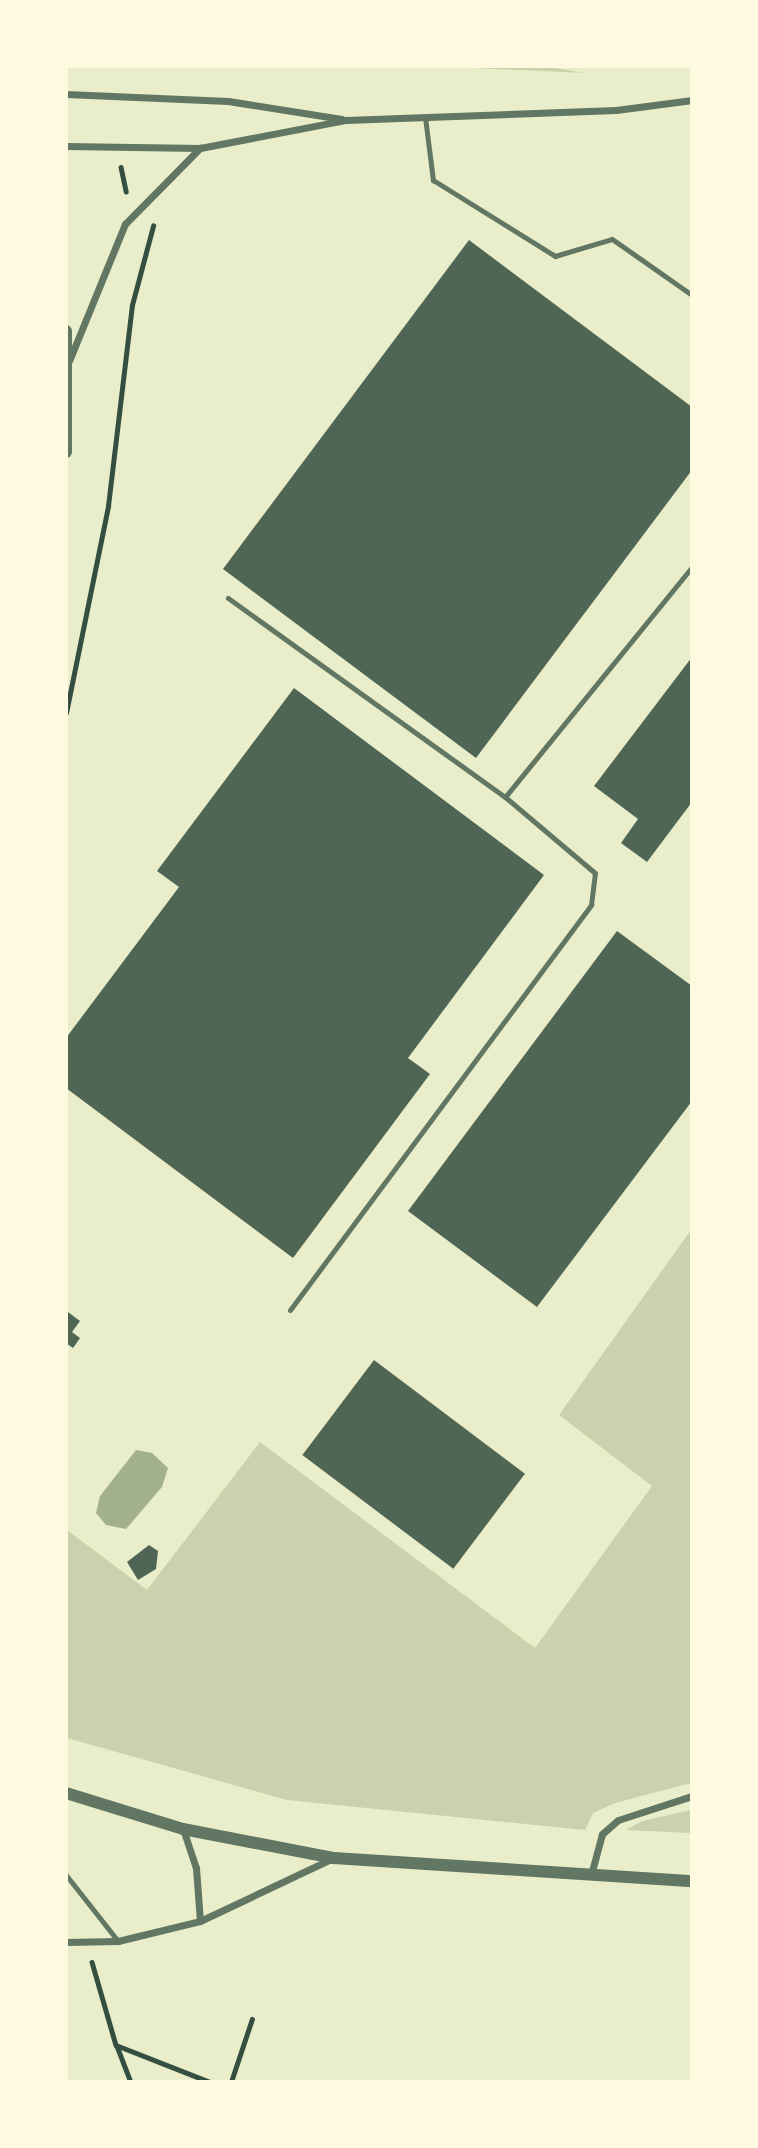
<!DOCTYPE html>
<html>
<head>
<meta charset="utf-8">
<style>
	body { margin:0 }
	#map { position:relative; width:758px; height:2148px; overflow:hidden; background:#e9edc9; font-family:"Alegreya Sans",sans-serif }
	div>[style] { position:absolute }
	[style*='--x'] { left:calc(var(--x)*1px); top:calc(var(--y)*1px); width:calc(var(--w)*1px); rotate:calc(var(--a)*1deg) }
	.green>* { inset:0; background:#cad2ad }
	.water>* { inset:0; background:#a3b18a }
	.building>* { inset:0; background:#4f6655; transform-origin:0 0 }
	.path>* { height:4.5px; margin:-2.25px; padding:0 2.25px; transform-origin:2.25px; border-radius:2.25px; background:#344e41 }
	.service>* { height:5px; margin:-2.5px; padding:0 2.5px; transform-origin:2.5px; border-radius:2.5px; background:#617663 }
	.minor>* { height:7px; margin:-3.5px; padding:0 3.5px; transform-origin:3.5px; border-radius:3.5px; background:#617663 }
	.tertiary>* { height:12px; margin:-6px; padding:0 6px; transform-origin:6px; border-radius:6px; background:#617663 }
	span { translate:-50% -50%; white-space:nowrap; text-align:center; line-height:1.15; -webkit-text-stroke:5px #fefae0; paint-order:stroke }
	.frame { position:absolute; inset:0; border:68px solid #fefae0; pointer-events:none }
</style>
</head>
<body>
<div id="map">
	<div class="green">
		<i style="clip-path:polygon(450px 67px,549px 67px,585px 73px)"></i>
		<i style="clip-path:polygon(691px 1230px,691px 1783px,615px 1803px,593px 1813px,585px 1830px,287px 1800px,67px 1738px,67px 1530px,147px 1590px,260px 1442px,535px 1648px,652px 1486px,559px 1415px)"></i>
		<i style="clip-path:polygon(691px 1810px,691px 1833px,626px 1830px,642px 1821px)"></i>
	</div>
	<div class="water">
		<i style="clip-path:polygon(136px 1450px,152px 1453px,168px 1468px,162px 1487px,126px 1529px,106px 1525px,96px 1513px,100px 1496px)"></i>
	</div>
	<div class="building">
		<i style="clip-path:polygon(469px 240px,692px 407px,692px 470px,476px 758px,223px 569px)"></i>
		<i style="clip-path:polygon(692px 657px,692px 802px,647px 862px,621px 843px,638px 819px,594px 786px)"></i>
		<i style="clip-path:polygon(294px 688px,544px 875px,408px 1058px,430px 1074px,293px 1258px,66px 1088px,66px 1038px,179px 887px,157px 871px)"></i>
		<i style="clip-path:polygon(617px 931px,692px 986px,692px 1101px,537px 1307px,408px 1211px)"></i>
		<i style="clip-path:polygon(68px 1312px,80px 1321px,72px 1332px,80px 1338px,73px 1348px,66px 1343px)"></i>
		<i style="left:374px;top:1360px;width:189px;height:119px;rotate:37deg"></i>
		<i style="clip-path:polygon(149px 1545px,158px 1551px,156px 1569px,138px 1580px,127px 1562px)"></i>
	</div>
	<div class="path">
		<i style="--x:121;--y:167;--w:25;--a:78"></i>
		<i style="--x:66;--y:713;--w:211;--a:-78.5"></i>
		<i style="--x:108;--y:506;--w:202;--a:-83.2"></i>
		<i style="--x:132;--y:305;--w:82;--a:-75.1"></i>
		<i style="--x:92;--y:1962;--w:86;--a:73.9"></i>
		<i style="--x:116;--y:2045;--w:101;--a:21.5"></i>
		<i style="--x:117;--y:2046;--w:39;--a:69"></i>
		<i style="--x:231;--y:2082;--w:66;--a:-71.6"></i>
	</div>
	<div class="service">
		<i style="--x:425;--y:117;--w:64;--a:82.8"></i>
		<i style="--x:433;--y:180;--w:144;--a:31.9"></i>
		<i style="--x:555;--y:256;--w:59;--a:-16.6"></i>
		<i style="--x:612;--y:239;--w:98;--a:35"></i>
		<i style="--x:228;--y:598;--w:341;--a:35.7"></i>
		<i style="--x:290;--y:1310;--w:505;--a:-53.38"></i>
		<i style="--x:591;--y:905;--w:32;--a:-83"></i>
		<i style="--x:595;--y:873;--w:118;--a:-139.8"></i>
		<i style="--x:505;--y:797;--w:296;--a:-50.9"></i>
		<i style="--x:66;--y:1875;--w:84;--a:51.8"></i>
		<i style="--x:691;--y:2082;--w:1;--a:-45"></i>
	</div>
	<div class="minor">
		<i style="--x:66;--y:94;--w:162;--a:2.5"></i>
		<i style="--x:228;--y:101;--w:115;--a:9"></i>
		<i style="--x:66;--y:146;--w:134;--a:0.9"></i>
		<i style="--x:200;--y:148;--w:149;--a:-10.9"></i>
		<i style="--x:346;--y:120;--w:270;--a:-2.1"></i>
		<i style="--x:616;--y:110;--w:77;--a:-7.5"></i>
		<i style="--x:69;--y:361;--w:148;--a:-67.8"></i>
		<i style="--x:125;--y:224;--w:107;--a:-45.4"></i>
		<i style="--x:183;--y:1829;--w:41;--a:71.6"></i>
		<i style="--x:196;--y:1868;--w:53;--a:85.7"></i>
		<i style="--x:591;--y:1875;--w:42;--a:-75"></i>
		<i style="--x:602;--y:1834;--w:21;--a:-41"></i>
		<i style="--x:618;--y:1820;--w:78;--a:-18"></i>
		<i style="--x:66;--y:1942;--w:52;--a:-1.1"></i>
		<i style="--x:118;--y:1941;--w:84;--a:-13.7"></i>
		<i style="--x:200;--y:1921;--w:147;--a:-25.3"></i>
	</div>
	<div class="tertiary">
		<i style="--x:66;--y:331;--w:121;--a:90"></i>
		<i style="--x:66;--y:1793;--w:122;--a:17.1"></i>
		<i style="--x:183;--y:1829;--w:154;--a:10.9"></i>
		<i style="--x:334;--y:1858;--w:359;--a:3.7"></i>
	</div>
	<div class="frame"></div>
</div>
</body>
</html>
